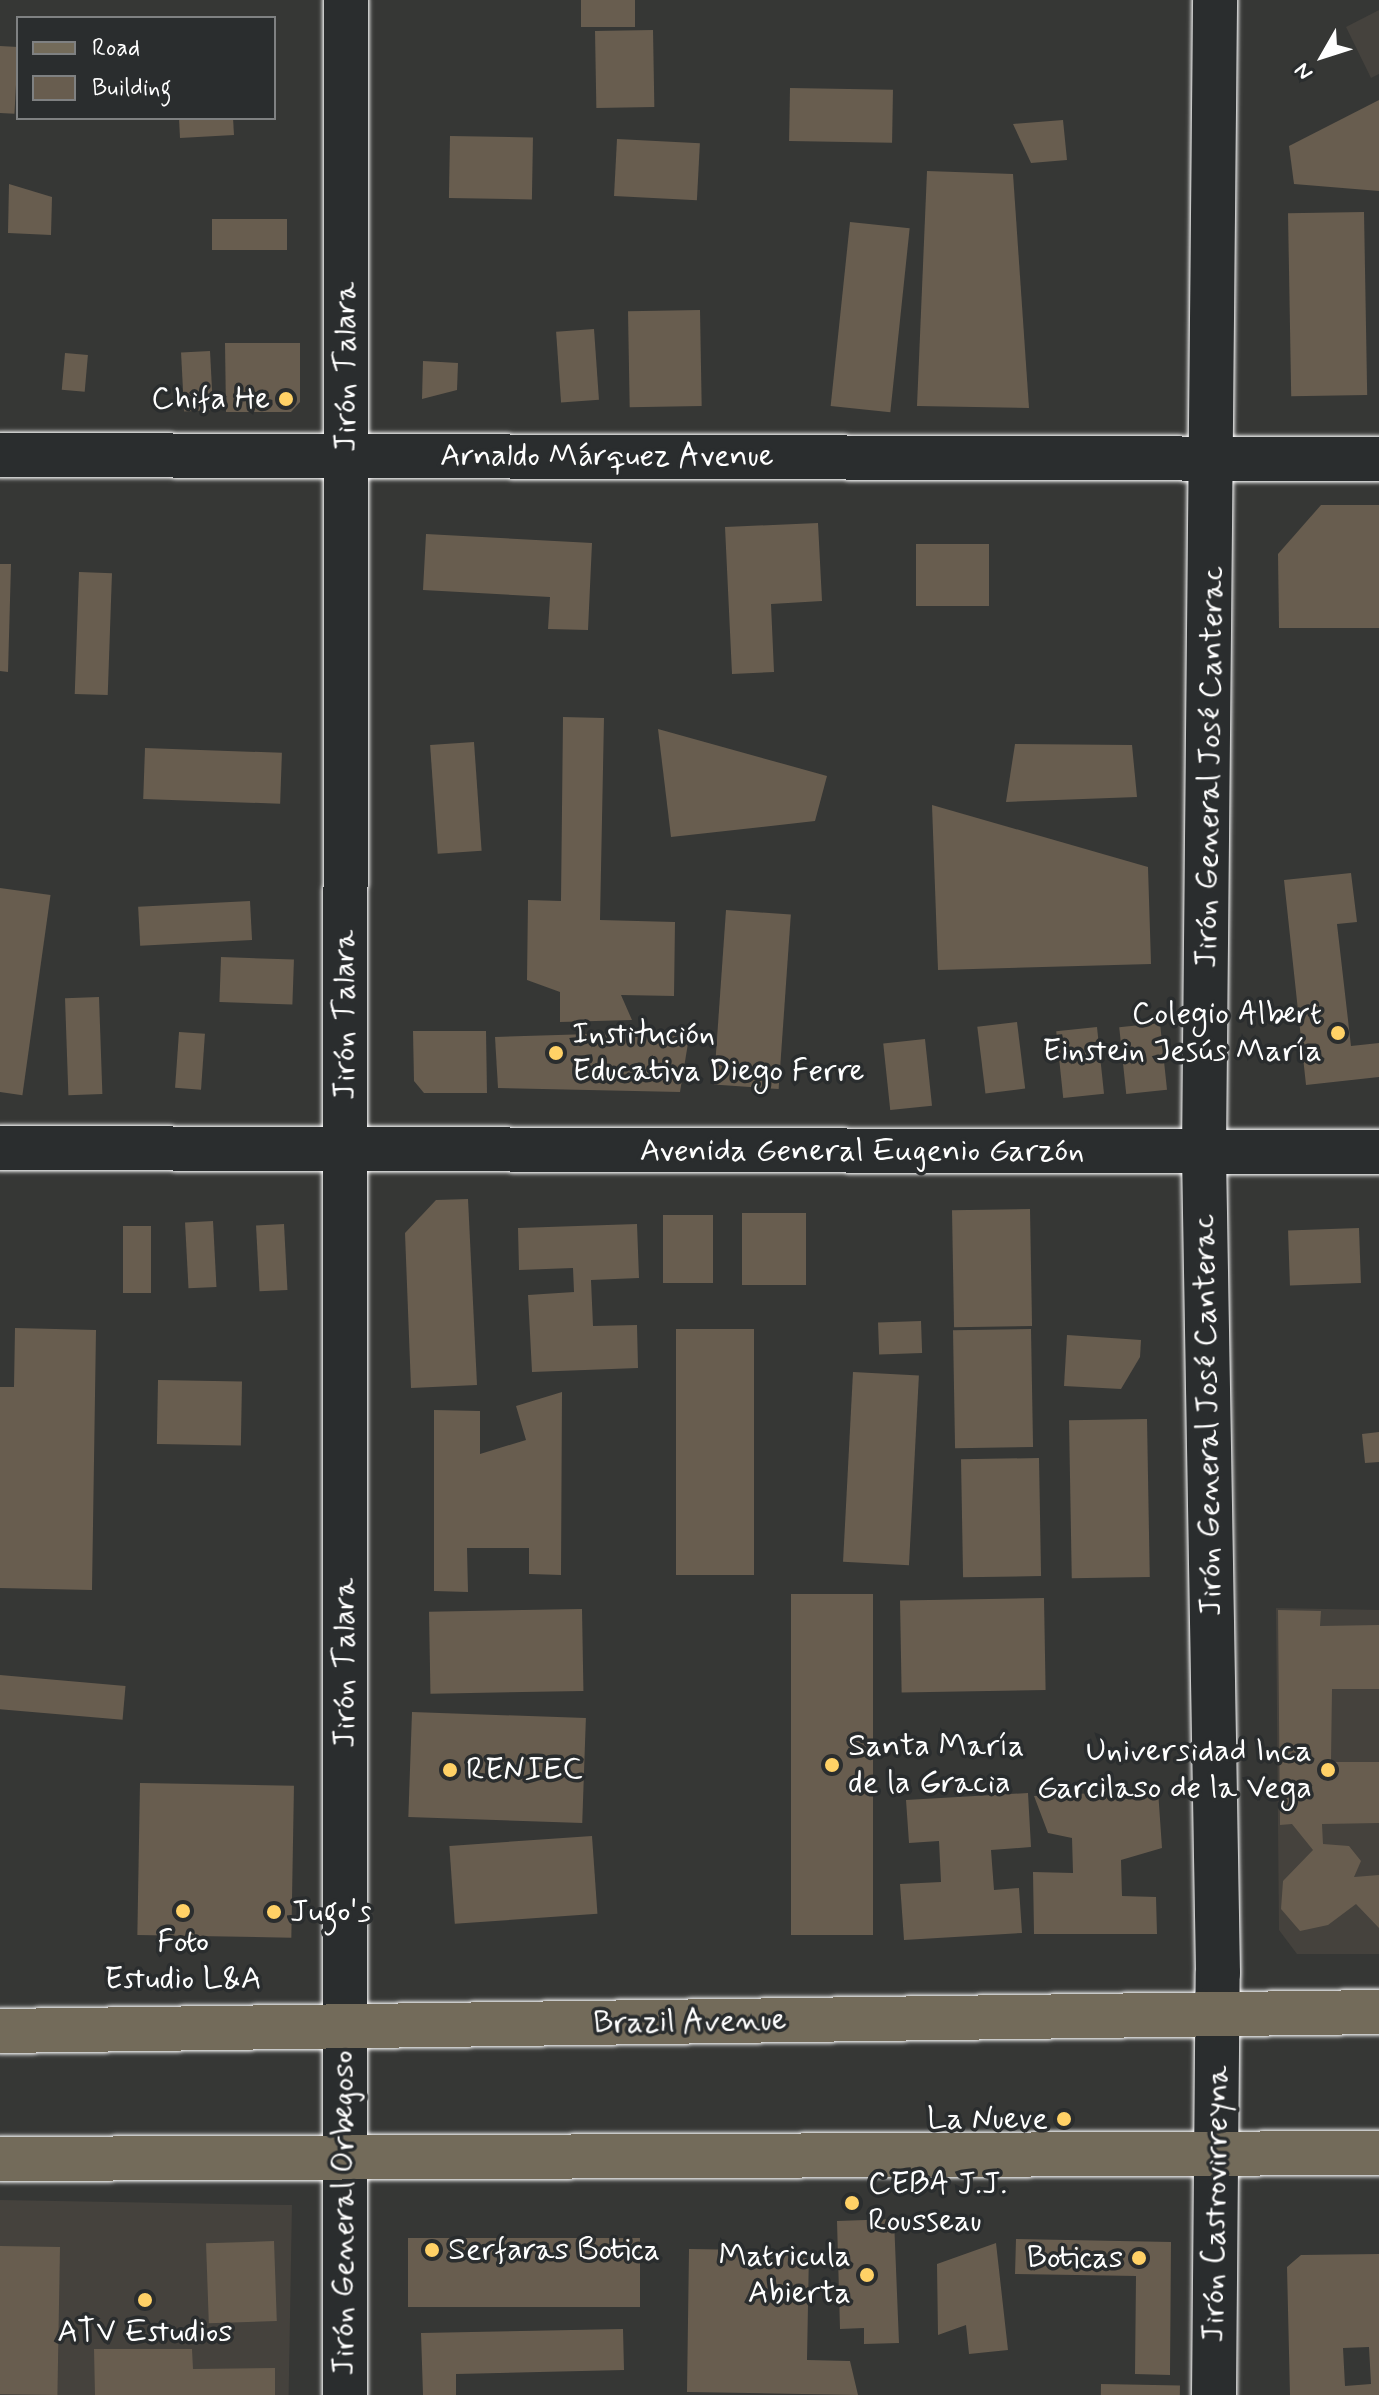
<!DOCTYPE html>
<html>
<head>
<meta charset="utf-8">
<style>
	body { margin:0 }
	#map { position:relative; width:1379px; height:2395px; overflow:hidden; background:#363735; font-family:Mynerve,sans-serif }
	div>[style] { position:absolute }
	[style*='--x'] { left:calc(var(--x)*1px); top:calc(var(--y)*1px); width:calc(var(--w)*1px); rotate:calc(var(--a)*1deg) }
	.built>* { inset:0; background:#45423d; transform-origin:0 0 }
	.building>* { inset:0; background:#685d4f; transform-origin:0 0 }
	.roads { filter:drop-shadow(0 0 2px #fff) drop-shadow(0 0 2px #fff) }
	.street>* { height:44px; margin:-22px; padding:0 22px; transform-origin:22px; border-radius:22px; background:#2a2d2e }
	.secondary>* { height:44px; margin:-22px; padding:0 22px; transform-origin:22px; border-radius:22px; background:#2a2d2e }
	.primary>* { height:44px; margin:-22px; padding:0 22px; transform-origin:22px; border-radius:22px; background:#736b5a }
	.dots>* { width:22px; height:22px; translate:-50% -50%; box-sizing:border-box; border:4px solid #2a2d2e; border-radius:50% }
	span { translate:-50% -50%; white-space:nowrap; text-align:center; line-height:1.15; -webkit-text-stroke:7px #2a2d2e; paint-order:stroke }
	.street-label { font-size:32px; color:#fff }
	.poi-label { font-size:32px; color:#fff }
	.right { translate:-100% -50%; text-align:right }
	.left { translate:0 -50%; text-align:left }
	.legend { position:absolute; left:16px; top:16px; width:260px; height:104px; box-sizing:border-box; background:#2a2d2e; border:2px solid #7f8182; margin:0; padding:10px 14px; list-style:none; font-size:24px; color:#fff }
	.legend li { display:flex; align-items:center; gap:16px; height:40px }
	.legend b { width:40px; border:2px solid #7f8182 }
	.north { position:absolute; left:1283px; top:16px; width:80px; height:80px; -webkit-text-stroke:6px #2a2d2e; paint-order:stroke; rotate:231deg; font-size:22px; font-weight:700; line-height:32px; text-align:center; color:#fff }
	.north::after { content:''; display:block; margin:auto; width:28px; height:36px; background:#fff; clip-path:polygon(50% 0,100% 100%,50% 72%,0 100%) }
</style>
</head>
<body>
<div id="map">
	<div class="built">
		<i style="clip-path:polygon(1379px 10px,1379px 74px,1371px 78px,1346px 27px)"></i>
		<i style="clip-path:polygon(1276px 1608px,1379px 1610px,1379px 1954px,1297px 1954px,1279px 1930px)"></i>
		<i style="left:0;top:2200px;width:292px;height:195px;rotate:1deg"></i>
	</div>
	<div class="building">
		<i style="left:581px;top:0;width:54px;height:27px"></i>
		<i style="left:653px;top:30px;width:77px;height:58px;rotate:89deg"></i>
		<i style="left:0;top:46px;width:18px;height:67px;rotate:3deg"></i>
		<i style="left:790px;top:88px;width:103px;height:53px;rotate:1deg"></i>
		<i style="clip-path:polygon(1379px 100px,1379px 191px,1294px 184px,1289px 146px)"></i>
		<i style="clip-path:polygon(179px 118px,233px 118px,234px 135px,180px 138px)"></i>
		<i style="clip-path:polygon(1063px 120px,1067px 160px,1031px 163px,1013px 124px)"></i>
		<i style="left:450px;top:136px;width:83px;height:62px;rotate:1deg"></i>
		<i style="left:617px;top:139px;width:83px;height:57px;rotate:3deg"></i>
		<i style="clip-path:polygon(927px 171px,1013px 174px,1029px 408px,917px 406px)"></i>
		<i style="clip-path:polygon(9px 184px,52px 197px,51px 235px,8px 233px)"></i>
		<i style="left:1364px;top:212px;width:183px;height:76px;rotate:89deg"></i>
		<i style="left:212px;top:219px;width:75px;height:31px"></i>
		<i style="left:850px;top:222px;width:60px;height:185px;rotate:6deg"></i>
		<i style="left:700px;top:310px;width:96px;height:72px;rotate:89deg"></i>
		<i style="left:594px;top:329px;width:71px;height:38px;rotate:86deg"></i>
		<i style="clip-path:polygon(225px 343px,300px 343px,300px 402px,291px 412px,226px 412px)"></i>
		<i style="left:210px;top:351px;width:59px;height:29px;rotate:87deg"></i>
		<i style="left:65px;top:353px;width:23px;height:37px;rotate:5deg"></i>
		<i style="clip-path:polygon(423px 361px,458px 363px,457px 390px,422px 399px)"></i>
		<i style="clip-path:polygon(1321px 505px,1379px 505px,1379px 628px,1279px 628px,1278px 554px)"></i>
		<i style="clip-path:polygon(818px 523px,822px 601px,771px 604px,774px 672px,732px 674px,725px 527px)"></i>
		<i style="clip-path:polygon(426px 534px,592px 543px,588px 630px,548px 629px,550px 597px,423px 590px)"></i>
		<i style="left:916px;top:544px;width:73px;height:62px"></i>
		<i style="clip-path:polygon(0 564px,11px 564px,8px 672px,0 671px)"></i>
		<i style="left:79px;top:572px;width:33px;height:122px;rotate:2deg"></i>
		<i style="clip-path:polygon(563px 717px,604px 718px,600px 920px,675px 922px,674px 996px,621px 995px,632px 1020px,560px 1022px,560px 992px,527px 980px,528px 900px,561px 901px)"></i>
		<i style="clip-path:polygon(658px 729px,827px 776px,815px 821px,671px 837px)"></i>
		<i style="left:474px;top:742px;width:109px;height:44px;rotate:86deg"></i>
		<i style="clip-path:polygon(1015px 744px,1132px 745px,1137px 797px,1006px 802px)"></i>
		<i style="left:145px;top:748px;width:137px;height:51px;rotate:2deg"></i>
		<i style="clip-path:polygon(932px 805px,1148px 867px,1151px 964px,938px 970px)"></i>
		<i style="clip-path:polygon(1351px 873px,1357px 922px,1337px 924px,1351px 1046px,1379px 1043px,1379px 1077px,1306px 1085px,1284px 880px)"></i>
		<i style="left:0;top:888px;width:51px;height:202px;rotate:8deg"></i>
		<i style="left:250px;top:901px;width:39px;height:112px;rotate:87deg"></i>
		<i style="left:726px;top:910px;width:65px;height:175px;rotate:4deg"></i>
		<i style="left:221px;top:957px;width:73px;height:45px;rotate:2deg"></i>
		<i style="left:99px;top:997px;width:97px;height:34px;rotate:88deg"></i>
		<i style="left:1017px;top:1022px;width:67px;height:40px;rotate:83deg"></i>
		<i style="left:1160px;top:1023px;width:67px;height:41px;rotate:84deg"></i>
		<i style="left:1097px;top:1027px;width:67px;height:41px;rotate:84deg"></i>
		<i style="clip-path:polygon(413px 1031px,486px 1031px,487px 1093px,424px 1093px,414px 1081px)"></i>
		<i style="clip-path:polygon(690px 1031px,680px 1092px,498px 1088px,495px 1037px)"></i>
		<i style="left:179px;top:1032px;width:26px;height:56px;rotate:4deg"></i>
		<i style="left:925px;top:1039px;width:67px;height:42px;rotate:84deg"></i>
		<i style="clip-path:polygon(468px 1199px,477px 1385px,411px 1388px,405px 1233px,436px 1200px)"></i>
		<i style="left:1030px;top:1209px;width:117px;height:78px;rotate:89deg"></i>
		<i style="left:742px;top:1213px;width:64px;height:72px"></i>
		<i style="left:663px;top:1215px;width:50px;height:68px"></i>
		<i style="left:213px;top:1221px;width:66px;height:28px;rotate:87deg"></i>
		<i style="left:284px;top:1224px;width:66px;height:28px;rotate:87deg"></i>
		<i style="clip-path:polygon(637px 1224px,639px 1278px,591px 1280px,593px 1326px,637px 1325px,638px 1368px,532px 1372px,528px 1295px,574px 1292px,573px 1268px,519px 1270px,518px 1228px)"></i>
		<i style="left:123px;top:1226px;width:28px;height:67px"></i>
		<i style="left:1359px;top:1228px;width:55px;height:71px;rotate:88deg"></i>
		<i style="left:921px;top:1321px;width:32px;height:43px;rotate:88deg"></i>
		<i style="clip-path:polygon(15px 1328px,96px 1330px,92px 1590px,0 1588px,0 1387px,14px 1387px)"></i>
		<i style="left:676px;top:1329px;width:78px;height:246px"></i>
		<i style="left:1031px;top:1329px;width:118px;height:78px;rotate:89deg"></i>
		<i style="clip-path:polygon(1067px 1335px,1141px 1340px,1140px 1357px,1121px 1389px,1064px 1386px)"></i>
		<i style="left:853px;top:1372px;width:66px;height:190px;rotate:3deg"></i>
		<i style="left:158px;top:1380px;width:84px;height:64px;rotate:1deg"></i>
		<i style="clip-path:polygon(562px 1392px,561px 1575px,529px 1574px,529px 1548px,467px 1548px,468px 1592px,434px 1591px,434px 1410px,480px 1411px,480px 1454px,526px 1440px,516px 1406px)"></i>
		<i style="left:1147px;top:1419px;width:158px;height:78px;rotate:89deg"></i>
		<i style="clip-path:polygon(1379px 1432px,1379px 1462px,1365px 1463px,1362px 1434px)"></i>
		<i style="left:1039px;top:1458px;width:118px;height:78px;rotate:89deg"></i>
		<i style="left:791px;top:1594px;width:82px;height:341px"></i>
		<i style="left:1044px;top:1598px;width:92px;height:144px;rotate:89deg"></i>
		<i style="left:582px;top:1609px;width:82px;height:153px;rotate:89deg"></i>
		<i style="clip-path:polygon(1278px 1610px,1321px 1611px,1320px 1626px,1379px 1625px,1379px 1689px,1332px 1689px,1331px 1762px,1379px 1762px,1379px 1823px,1322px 1824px,1323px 1844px,1349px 1846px,1361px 1861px,1354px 1877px,1379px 1875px,1379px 1928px,1356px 1904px,1328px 1925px,1300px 1931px,1281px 1909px,1283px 1881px,1313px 1850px,1292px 1824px,1280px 1825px)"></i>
		<i style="left:0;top:1675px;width:126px;height:34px;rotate:5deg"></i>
		<i style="left:412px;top:1712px;width:174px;height:105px;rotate:2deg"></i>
		<i style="left:140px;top:1783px;width:154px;height:152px;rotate:1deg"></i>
		<i style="clip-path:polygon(1158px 1790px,1162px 1848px,1121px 1860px,1122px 1896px,1156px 1897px,1157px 1934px,1034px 1934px,1033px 1872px,1073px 1873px,1072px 1838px,1048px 1833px,1034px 1796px)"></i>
		<i style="clip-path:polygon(1028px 1793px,1031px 1847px,991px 1850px,994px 1890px,1019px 1888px,1022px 1933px,904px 1940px,900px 1884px,941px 1882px,939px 1841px,909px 1843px,906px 1800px)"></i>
		<i style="left:592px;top:1836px;width:78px;height:143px;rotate:86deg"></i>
		<i style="clip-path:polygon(894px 2219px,899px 2343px,864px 2344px,864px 2328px,840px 2329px,837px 2221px)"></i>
		<i style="left:408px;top:2238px;width:232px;height:69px"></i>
		<i style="clip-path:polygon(1016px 2239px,1171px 2242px,1170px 2375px,1135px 2374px,1136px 2276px,1015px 2274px)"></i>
		<i style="left:274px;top:2241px;width:80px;height:68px;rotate:88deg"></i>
		<i style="clip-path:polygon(996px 2243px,1008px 2350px,969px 2354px,966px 2325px,938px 2335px,937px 2264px)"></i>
		<i style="left:60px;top:2247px;width:148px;height:60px;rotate:91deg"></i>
		<i style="clip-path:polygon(689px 2249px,809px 2251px,807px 2360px,850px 2361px,858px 2395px,687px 2392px)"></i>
		<i style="clip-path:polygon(evenodd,1379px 2254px,1379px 2395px,1290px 2395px,1287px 2267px,1301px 2255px,1379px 2254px,1369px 2347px,1371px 2384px,1345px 2386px,1343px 2348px,1369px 2347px)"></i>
		<i style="clip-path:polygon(623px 2329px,624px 2370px,456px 2374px,456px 2395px,423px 2395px,421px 2333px)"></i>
		<i style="clip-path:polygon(94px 2349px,192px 2349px,193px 2369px,275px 2368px,275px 2395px,95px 2395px)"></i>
		<i style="left:1101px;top:2384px;width:79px;height:11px;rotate:1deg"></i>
	</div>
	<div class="roads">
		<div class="street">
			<i style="--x:345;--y:2395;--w:2395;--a:-89.98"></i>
			<i style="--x:1214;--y:2395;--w:422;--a:-89.5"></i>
			<i style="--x:1218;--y:1973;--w:821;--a:-90.98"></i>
			<i style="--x:1204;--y:1152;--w:1152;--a:-89.45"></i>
		</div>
		<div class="secondary">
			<i style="--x:0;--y:455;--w:1379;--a:0.17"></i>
			<i style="--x:0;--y:1148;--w:1379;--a:0.17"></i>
		</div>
		<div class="primary">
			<i style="--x:0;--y:2031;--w:1379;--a:-0.79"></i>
			<i style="--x:0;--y:2159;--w:1379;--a:-0.25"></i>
		</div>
	</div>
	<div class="dots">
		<i style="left:286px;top:399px;background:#ffd166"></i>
		<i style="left:1338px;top:1033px;background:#ffd166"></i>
		<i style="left:556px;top:1053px;background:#ffd166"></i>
		<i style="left:832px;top:1765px;background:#ffd166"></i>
		<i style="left:450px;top:1770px;background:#ffd166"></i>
		<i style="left:1328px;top:1770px;background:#ffd166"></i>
		<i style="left:183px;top:1911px;background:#ffd166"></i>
		<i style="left:274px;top:1912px;background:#ffd166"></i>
		<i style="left:1064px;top:2119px;background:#ffd166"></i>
		<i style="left:852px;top:2203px;background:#ffd166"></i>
		<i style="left:432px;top:2250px;background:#ffd166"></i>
		<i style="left:1139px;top:2258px;background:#ffd166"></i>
		<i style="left:867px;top:2275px;background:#ffd166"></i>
		<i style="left:145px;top:2300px;background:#ffd166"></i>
	</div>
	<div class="street-label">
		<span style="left:346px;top:367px;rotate:-90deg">Jirón Talara</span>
		<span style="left:607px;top:456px">Arnaldo Márquez Avenue</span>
		<span style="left:1210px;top:767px;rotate:-89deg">Jirón General José Canterac</span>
		<span style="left:345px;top:1015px;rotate:-90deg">Jirón Talara</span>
		<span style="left:862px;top:1151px">Avenida General Eugenio Garzón</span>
		<span style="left:1208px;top:1415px;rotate:-91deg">Jirón General José Canterac</span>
		<span style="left:345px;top:1663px;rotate:-90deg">Jirón Talara</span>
		<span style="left:690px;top:2022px;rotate:-1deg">Brazil Avenue</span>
		<span style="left:1216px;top:2204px;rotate:-89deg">Jirón Castrovirreyna</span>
		<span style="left:344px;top:2213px;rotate:-90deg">Jirón General Orbegoso</span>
	</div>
	<div class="poi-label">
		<span class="right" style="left:270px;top:399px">Chifa He</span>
		<span class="right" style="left:1322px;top:1033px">Colegio Albert<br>Einstein Jesús María</span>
		<span class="left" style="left:572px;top:1053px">Institución<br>Educativa Diego Ferre</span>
		<span class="left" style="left:848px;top:1765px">Santa María<br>de la Gracia</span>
		<span class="right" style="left:1312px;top:1770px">Universidad Inca<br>Garcilaso de la Vega</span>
		<span class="left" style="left:466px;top:1770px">RENIEC</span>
		<span class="left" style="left:290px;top:1912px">Jugo's</span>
		<span style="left:183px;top:1961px">Foto<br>Estudio L&amp;A</span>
		<span class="right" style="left:1048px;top:2119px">La Nueve</span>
		<span class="left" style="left:868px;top:2203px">CEBA J.J.<br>Rousseau</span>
		<span class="left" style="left:448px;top:2250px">Serfaras Botica</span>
		<span class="right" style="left:851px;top:2275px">Matricula<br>Abierta</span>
		<span class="right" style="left:1123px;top:2258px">Boticas</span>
		<span style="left:145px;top:2332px">ATV Estudios</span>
	</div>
	<ul class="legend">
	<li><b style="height:10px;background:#736b5a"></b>Road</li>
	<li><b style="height:22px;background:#685d4f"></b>Building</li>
	</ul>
	<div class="north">N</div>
</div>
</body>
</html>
